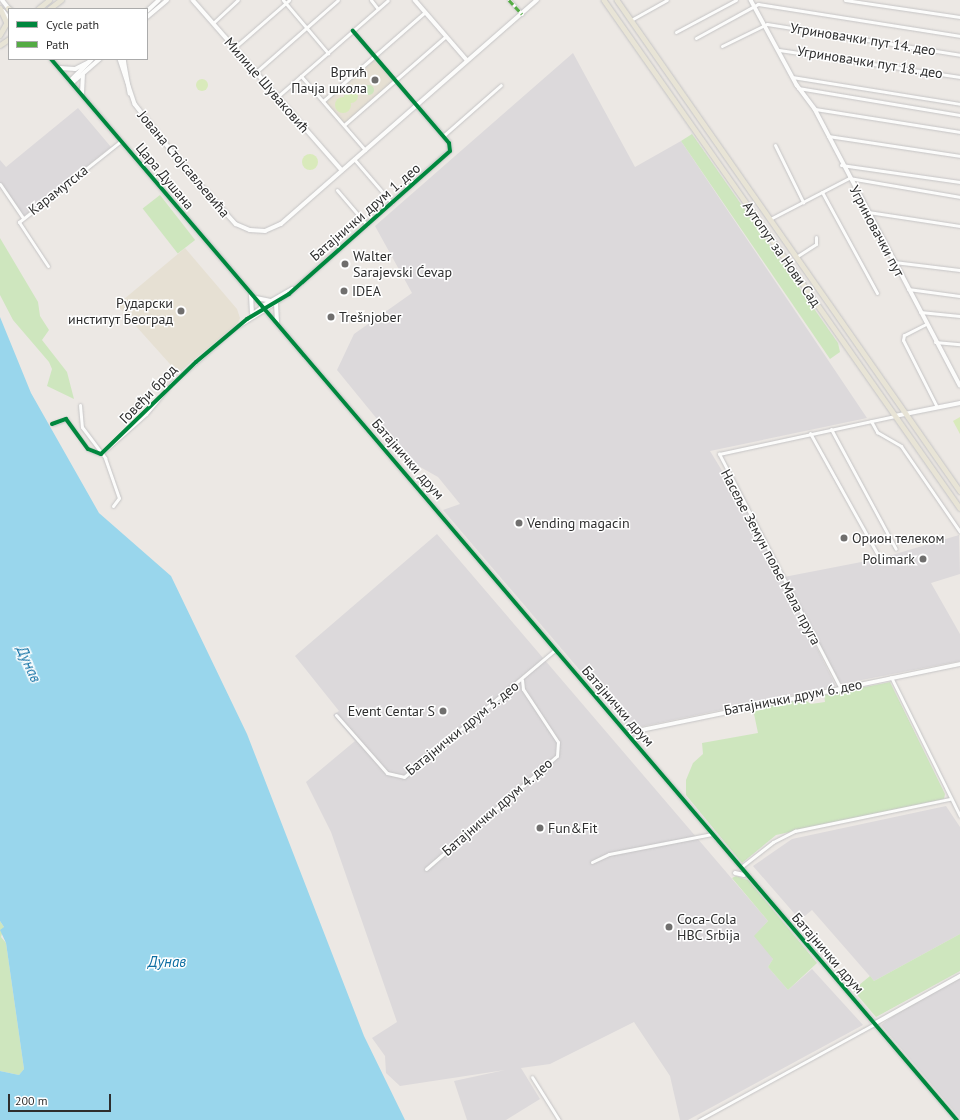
<!DOCTYPE html>
<html>
<head>
<meta charset="utf-8">
<style>
	body { margin:0 }
	#map { position:relative; width:960px; height:1120px; overflow:hidden; background:#ece8e4; font-family:"PT Sans",sans-serif }
	div>[style] { position:absolute }
	[style*='--x'] { left:calc(var(--x)*1px); top:calc(var(--y)*1px); width:calc(var(--w)*1px); rotate:calc(var(--a)*1deg) }
	.industrial>* { inset:0; background:#dcd9db }
	.education>* { inset:0; background:#e6e0d3; transform-origin:0 0 }
	.green>* { inset:0; background:#cee6be; transform-origin:0 0 }
	.round { border-radius:50% }
	.pitch>* { inset:0; background:#d9eabb }
	.water>* { inset:0; background:#99d6ec }
	.roads { filter:drop-shadow(0 0 1px #c5c4c5) drop-shadow(0 0 1px #c5c4c5) }
	.minor>* { height:3px; margin:-1.5px; padding:0 1.5px; transform-origin:1.5px; border-radius:1.5px; background:#fcfcfb }
	.tertiary>* { height:3.5px; margin:-1.75px; padding:0 1.75px; transform-origin:1.75px; border-radius:1.75px; background:#fcfcfb }
	.secondary>* { height:4px; margin:-2px; padding:0 2px; transform-origin:2px; border-radius:2px; background:#fcfcfb }
	.primary>* { height:4.5px; margin:-2.25px; padding:0 2.25px; transform-origin:2.25px; border-radius:2.25px; background:#e8e4d6 }
	.quiet>* { height:3px; margin-top:-1.5px; transform-origin:0; background:repeating-linear-gradient(90deg,#54ab44 0 6px,transparent 0 9px) }
	.cycleway>* { height:4px; margin:-2px; padding:0 2px; transform-origin:2px; border-radius:2px; background:#00873e }
	.dots>* { width:11px; height:11px; translate:-50% -50%; box-sizing:border-box; border:2px solid #fff; border-radius:50% }
	span { translate:-50% -50%; white-space:nowrap; text-align:center; line-height:1.15; -webkit-text-stroke:3px #fff; paint-order:stroke }
	.street-label { font-size:14px; color:#2e2e2e }
	.poi-label { font-size:14px; color:#2e2e2e }
	.right { translate:-100% -50%; text-align:right }
	.left { translate:0 -50%; text-align:left }
	.water-label { font-size:15px; color:#0d6fa3; font-style:italic }
	.legend { position:absolute; left:8px; top:8px; width:140px; height:52px; box-sizing:border-box; background:#fff; border:1px solid #ababab; margin:0; padding:5px 7px; list-style:none; font-size:12px; color:#2e2e2e }
	.legend li { display:flex; align-items:center; gap:8px; height:20px }
	.legend b { width:20px; border:1px solid #ababab }
	.scale { position:absolute; left:8px; top:1094px; width:103px; height:18px; box-sizing:border-box; border:2px solid #2e2e2e; border-top:0; padding-left:5px; font-size:12px; line-height:14px; white-space:nowrap; color:#2e2e2e; -webkit-text-stroke:3px #fff; paint-order:stroke }
</style>
</head>
<body>
<div id="map">
	<div class="industrial">
		<i style="clip-path:polygon(573px 53px,635px 167px,681px 141px,867px 418px,710px 451px,754px 523px,836px 686px,630px 729px,443px 510px,460px 504px,438px 477px,413px 463px,337px 370px,354px 334px,412px 293px,375px 226px)"></i>
		<i style="clip-path:polygon(78px 108px,111px 147px,23px 217px,0 183px,0 160px,6px 167px)"></i>
		<i style="clip-path:polygon(437px 534px,768px 921px,760px 930px,773px 959px,768px 967px,788px 990px,812px 969px,863px 1025px,688px 1120px,680px 1120px,670px 1076px,634px 1022px,550px 1064px,521px 1068px,540px 1099px,506px 1120px,467px 1120px,454px 1081px,505px 1070px,400px 1086px,386px 1073px,385px 1056px,372px 1038px,397px 1022px,331px 832px,306px 782px,355px 741px,333px 715px,339px 711px,295px 656px)"></i>
		<i style="clip-path:polygon(959px 535px,960px 574px,931px 583px,960px 634px,960px 661px,841px 684px,784px 577px,882px 558px)"></i>
		<i style="clip-path:polygon(946px 806px,960px 827px,960px 934px,874px 981px,812px 910px,800px 920px,753px 866px,792px 839px)"></i>
		<i style="clip-path:polygon(960px 977px,960px 1118px,881px 1025px,910px 1003px)"></i>
	</div>
	<div class="education">
		<i style="left:374px;top:56px;width:32px;height:68px;rotate:49deg"></i>
		<i style="clip-path:polygon(185px 248px,237px 309px,240px 318px,238px 323px,178px 373px,117px 305px)"></i>
	</div>
	<div class="green">
		<i class="round" style="left:364px;top:85px;width:10px;height:10px"></i>
		<i style="clip-path:polygon(692px 134px,838px 343px,840px 352px,830px 359px,681px 141px)"></i>
		<i style="left:160px;top:195px;width:57px;height:22px;rotate:52deg"></i>
		<i style="clip-path:polygon(0 238px,38px 302px,40px 316px,49px 330px,42px 340px,67px 372px,74px 399px,47px 386px,52px 369px,49px 362px,13px 320px,0 295px)"></i>
		<i style="clip-path:polygon(890px 682px,945px 794px,944px 799px,776px 835px,742px 863px,686px 795px,686px 780px,693px 763px,703px 754px,702px 743px,758px 733px,753px 709px,803px 699px,811px 704px,825px 702px,824px 695px)"></i>
		<i style="clip-path:polygon(736px 876px,748px 880px,817px 963px,788px 990px,768px 967px,773px 959px,754px 936px,768px 921px,732px 878px)"></i>
		<i style="clip-path:polygon(0 921px,4px 927px,1px 937px,6px 943px,24px 1069px,19px 1075px,0 1071px)"></i>
		<i style="clip-path:polygon(960px 934px,960px 971px,876px 1017px,853px 990px,870px 976px,874px 981px)"></i>
	</div>
	<div class="pitch">
		<i class="round" style="left:196px;top:79px;width:12px;height:12px"></i>
		<i class="round" style="left:344px;top:89px;width:14px;height:14px"></i>
		<i class="round" style="left:335px;top:97px;width:16px;height:16px"></i>
		<i class="round" style="left:302px;top:154px;width:16px;height:16px"></i>
		<i style="clip-path:polygon(960px 417px,960px 434px,953px 421px)"></i>
	</div>
	<div class="water">
		<i style="clip-path:polygon(0 317px,31px 393px,99px 513px,171px 576px,247px 734px,364px 1036px,405px 1120px,0 1120px,0 1071px,19px 1075px,24px 1069px,6px 943px,0 930px,4px 927px,0 921px)"></i>
	</div>
	<div class="roads">
		<div class="minor">
			<i style="--x:283;--y:0;--w:70;--a:49.7"></i>
			<i style="--x:371;--y:0;--w:11;--a:52"></i>
			<i style="--x:509;--y:0;--w:19;--a:47"></i>
			<i style="--x:845;--y:0;--w:116;--a:8.4"></i>
			<i style="--x:631;--y:20;--w:41;--a:-29.1"></i>
			<i style="--x:213;--y:23;--w:34;--a:-43"></i>
			<i style="--x:353;--y:31;--w:97;--a:49.6"></i>
			<i style="--x:676;--y:32;--w:68;--a:-28.1"></i>
			<i style="--x:696;--y:38;--w:71;--a:-28.7"></i>
			<i style="--x:758;--y:4;--w:205;--a:9"></i>
			<i style="--x:722;--y:46;--w:50;--a:-26.1"></i>
			<i style="--x:767;--y:24;--w:195;--a:9.1"></i>
			<i style="--x:234;--y:48;--w:73;--a:-41.1"></i>
			<i style="--x:779;--y:50;--w:183;--a:8.5"></i>
			<i style="--x:256;--y:72;--w:109;--a:-41.3"></i>
			<i style="--x:301;--y:76;--w:98;--a:49.1"></i>
			<i style="--x:792;--y:77;--w:170;--a:9.1"></i>
			<i style="--x:798;--y:88;--w:164;--a:9.5"></i>
			<i style="--x:277;--y:97;--w:147;--a:-41.1"></i>
			<i style="--x:323;--y:101;--w:135;--a:-41.1"></i>
			<i style="--x:815;--y:109;--w:147;--a:9"></i>
			<i style="--x:344;--y:125;--w:135;--a:-41.1"></i>
			<i style="--x:443;--y:136;--w:77;--a:-41.3"></i>
			<i style="--x:828;--y:136;--w:134;--a:8.6"></i>
			<i style="--x:775;--y:145;--w:64;--a:63.8"></i>
			<i style="--x:354;--y:159;--w:58;--a:49.2"></i>
			<i style="--x:841;--y:165;--w:120;--a:8.1"></i>
			<i style="--x:0;--y:184;--w:41;--a:55.9"></i>
			<i style="--x:337;--y:190;--w:46;--a:49.4"></i>
			<i style="--x:822;--y:192;--w:115;--a:61.4"></i>
			<i style="--x:868;--y:212;--w:93;--a:8.7"></i>
			<i style="--x:770;--y:219;--w:89;--a:-27.4"></i>
			<i style="--x:849;--y:178;--w:113;--a:9.7"></i>
			<i style="--x:796;--y:257;--w:24;--a:-33"></i>
			<i style="--x:816;--y:244;--w:7;--a:-90"></i>
			<i style="--x:894;--y:262;--w:66;--a:6.9"></i>
			<i style="--x:48;--y:266;--w:53;--a:-123.4"></i>
			<i style="--x:19;--y:222;--w:130;--a:-38.5"></i>
			<i style="--x:908;--y:289;--w:52;--a:7.7"></i>
			<i style="--x:920;--y:312;--w:40;--a:5.7"></i>
			<i style="--x:252;--y:313;--w:11;--a:-34"></i>
			<i style="--x:926;--y:324;--w:25;--a:153"></i>
			<i style="--x:904;--y:335;--w:5;--a:101"></i>
			<i style="--x:903;--y:340;--w:75;--a:63.1"></i>
			<i style="--x:935;--y:342;--w:25;--a:5"></i>
			<i style="--x:80;--y:405;--w:22;--a:85"></i>
			<i style="--x:82;--y:427;--w:39;--a:53"></i>
			<i style="--x:105;--y:458;--w:42;--a:70.7"></i>
			<i style="--x:119;--y:498;--w:10;--a:127"></i>
			<i style="--x:871;--y:421;--w:13;--a:61"></i>
			<i style="--x:877;--y:432;--w:28;--a:30"></i>
			<i style="--x:901;--y:446;--w:104;--a:55.5"></i>
			<i style="--x:52;--y:424;--w:15;--a:-20"></i>
			<i style="--x:66;--y:419;--w:37;--a:54"></i>
			<i style="--x:88;--y:449;--w:14;--a:21"></i>
			<i style="--x:101;--y:454;--w:60;--a:-41.6"></i>
			<i style="--x:146;--y:414;--w:39;--a:-50"></i>
			<i style="--x:171;--y:384;--w:85;--a:-41.2"></i>
			<i style="--x:235;--y:328;--w:34;--a:-32"></i>
			<i style="--x:831;--y:429;--w:136;--a:61.6"></i>
			<i style="--x:810;--y:433;--w:140;--a:60.9"></i>
			<i style="--x:891;--y:677;--w:155;--a:63.6"></i>
			<i style="--x:840;--y:687;--w:263;--a:-117.4"></i>
			<i style="--x:719;--y:454;--w:180;--a:-12.2"></i>
			<i style="--x:336;--y:715;--w:77;--a:48.7"></i>
			<i style="--x:387;--y:773;--w:17;--a:13"></i>
			<i style="--x:404;--y:777;--w:197;--a:-40.1"></i>
			<i style="--x:592;--y:862;--w:19;--a:-25"></i>
			<i style="--x:609;--y:854;--w:105;--a:-11"></i>
			<i style="--x:741;--y:867;--w:41;--a:-38"></i>
			<i style="--x:773;--y:842;--w:25;--a:-27"></i>
			<i style="--x:795;--y:831;--w:158;--a:-11.7"></i>
			<i style="--x:426;--y:869;--w:173;--a:-40.8"></i>
			<i style="--x:557;--y:756;--w:14;--a:-86"></i>
			<i style="--x:558;--y:742;--w:64;--a:-123.4"></i>
			<i style="--x:523;--y:689;--w:9;--a:-96"></i>
			<i style="--x:532;--y:1077;--w:51;--a:57.9"></i>
			<i style="--x:699;--y:1120;--w:200;--a:-28.7"></i>
		</div>
		<div class="tertiary">
			<i style="--x:193;--y:0;--w:226;--a:48.8"></i>
			<i style="--x:415;--y:0;--w:79;--a:49.1"></i>
			<i style="--x:751;--y:0;--w:97;--a:61.6"></i>
			<i style="--x:797;--y:85;--w:30;--a:53"></i>
			<i style="--x:815;--y:109;--w:312;--a:62.3"></i>
			<i style="--x:120;--y:59;--w:47;--a:71.6"></i>
			<i style="--x:135;--y:104;--w:75;--a:52.1"></i>
			<i style="--x:181;--y:163;--w:82;--a:48"></i>
			<i style="--x:236;--y:224;--w:15;--a:23"></i>
			<i style="--x:250;--y:230;--w:15;--a:4"></i>
			<i style="--x:265;--y:231;--w:17;--a:-24"></i>
			<i style="--x:281;--y:224;--w:340;--a:-41.2"></i>
			<i style="--x:124;--y:59;--w:35;--a:80"></i>
			<i style="--x:261;--y:307;--w:36;--a:-30"></i>
			<i style="--x:264;--y:310;--w:30;--a:-33"></i>
			<i style="--x:289;--y:294;--w:215;--a:-41.6"></i>
			<i style="--x:450;--y:151;--w:8;--a:-97"></i>
			<i style="--x:449;--y:143;--w:50;--a:-131"></i>
			<i style="--x:895;--y:416;--w:66;--a:-11.3"></i>
			<i style="--x:627;--y:733;--w:340;--a:-11.7"></i>
			<i style="--x:874;--y:1024;--w:98;--a:-29.2"></i>
		</div>
		<div class="secondary">
			<i style="--x:2;--y:0;--w:11;--a:52"></i>
			<i style="--x:3;--y:11;--w:10;--a:53"></i>
			<i style="--x:147;--y:11;--w:16;--a:-43"></i>
			<i style="--x:147;--y:17;--w:26;--a:-40"></i>
			<i style="--x:51;--y:59;--w:1395;--a:49.51"></i>
			<i style="--x:124;--y:59;--w:1;--a:90"></i>
			<i style="--x:60;--y:68;--w:15;--a:4"></i>
			<i style="--x:75;--y:69;--w:16;--a:-27"></i>
			<i style="--x:70;--y:81;--w:31;--a:-45"></i>
			<i style="--x:72;--y:83;--w:37;--a:-41"></i>
			<i style="--x:82;--y:93;--w:18;--a:-87"></i>
			<i style="--x:251;--y:295;--w:18;--a:87"></i>
			<i style="--x:256;--y:298;--w:15;--a:11"></i>
			<i style="--x:276;--y:303;--w:20;--a:87"></i>
			<i style="--x:735;--y:873;--w:9;--a:13"></i>
		</div>
		<div class="primary">
			<i style="--x:604;--y:0;--w:620;--a:54.98"></i>
			<i style="--x:617;--y:0;--w:599;--a:55.06"></i>
			<i style="--x:0;--y:8;--w:17;--a:65"></i>
			<i style="--x:7;--y:23;--w:14;--a:120"></i>
			<i style="--x:8;--y:8;--w:2;--a:27"></i>
			<i style="--x:38;--y:9;--w:14;--a:-39"></i>
			<i style="--x:49;--y:9;--w:15;--a:-37"></i>
			<i style="--x:0;--y:45;--w:11;--a:-34"></i>
		</div>
	</div>
	<div class="quiet">
		<i style="--x:509;--y:0;--w:19;--a:47"></i>
	</div>
	<div class="cycleway">
		<i style="--x:51;--y:59;--w:1395;--a:49.51"></i>
		<i style="--x:52;--y:424;--w:15;--a:-20"></i>
		<i style="--x:66;--y:419;--w:37;--a:54"></i>
		<i style="--x:88;--y:449;--w:14;--a:21"></i>
		<i style="--x:101;--y:454;--w:132;--a:-44.1"></i>
		<i style="--x:196;--y:362;--w:67;--a:-40.1"></i>
		<i style="--x:247;--y:319;--w:49;--a:-30.8"></i>
		<i style="--x:289;--y:294;--w:215;--a:-41.6"></i>
		<i style="--x:450;--y:151;--w:8;--a:-97"></i>
		<i style="--x:449;--y:143;--w:148;--a:-130.6"></i>
	</div>
	<div class="dots">
		<i style="left:375px;top:80px;background:#706f6e"></i>
		<i style="left:345px;top:264px;background:#706f6e"></i>
		<i style="left:344px;top:291px;background:#706f6e"></i>
		<i style="left:181px;top:311px;background:#706f6e"></i>
		<i style="left:331px;top:317px;background:#706f6e"></i>
		<i style="left:519px;top:523px;background:#706f6e"></i>
		<i style="left:844px;top:538px;background:#706f6e"></i>
		<i style="left:923px;top:559px;background:#706f6e"></i>
		<i style="left:443px;top:711px;background:#706f6e"></i>
		<i style="left:540px;top:828px;background:#706f6e"></i>
		<i style="left:669px;top:927px;background:#706f6e"></i>
	</div>
	<div class="street-label">
		<span style="left:863px;top:39px;rotate:9deg">Угриновачки пут 14. део</span>
		<span style="left:870px;top:62px;rotate:9deg">Угриновачки пут 18. део</span>
		<span style="left:267px;top:85px;rotate:49deg">Милице Шуваковић</span>
		<span style="left:184px;top:164px;rotate:50deg">Јована Стојсављевића</span>
		<span style="left:165px;top:176px;rotate:50deg">Цара Душана</span>
		<span style="left:58px;top:190px;rotate:-38deg">Карамутска</span>
		<span style="left:365px;top:212px;rotate:-41deg">Батајнички друм 1. део</span>
		<span style="left:877px;top:231px;rotate:62deg">Угриновачки пут</span>
		<span style="left:782px;top:254px;rotate:55deg">Аутопут за Нови Сад</span>
		<span style="left:148px;top:394px;rotate:-46deg">Говеђи брод</span>
		<span style="left:408px;top:459px;rotate:49deg">Батајнички друм</span>
		<span style="left:771px;top:557px;rotate:62deg">Насеље Земун поље Мала пруга</span>
		<span style="left:793px;top:697px;rotate:-11deg">Батајнички друм 6. део</span>
		<span style="left:618px;top:706px;rotate:49deg">Батајнички друм</span>
		<span style="left:462px;top:728px;rotate:-39deg">Батајнички друм 3. део</span>
		<span style="left:497px;top:807px;rotate:-41deg">Батајнички друм 4. део</span>
		<span style="left:828px;top:953px;rotate:49deg">Батајнички друм</span>
	</div>
	<div class="poi-label">
		<span class="right" style="left:367px;top:80px">Вртић<br>Пачја школа</span>
		<span class="left" style="left:353px;top:264px">Walter<br>Sarajevski Ćevap</span>
		<span class="left" style="left:352px;top:291px">IDEA</span>
		<span class="right" style="left:173px;top:311px">Рударски<br>институт Београд</span>
		<span class="left" style="left:339px;top:317px">Trešnjober</span>
		<span class="left" style="left:527px;top:523px">Vending magacin</span>
		<span class="left" style="left:852px;top:538px">Орион телеком</span>
		<span class="right" style="left:915px;top:559px">Polimark</span>
		<span class="right" style="left:435px;top:711px">Event Centar S</span>
		<span class="left" style="left:548px;top:828px">Fun&amp;Fit</span>
		<span class="left" style="left:677px;top:927px">Coca-Cola<br>HBC Srbija</span>
	</div>
	<div class="water-label">
		<span style="left:29px;top:664px;rotate:66deg">Дунав</span>
		<span style="left:167px;top:962px">Дунав</span>
	</div>
	<ul class="legend">
	<li><b style="height:5px;background:#00873e"></b>Cycle path</li>
	<li><b style="height:5px;background:#54ab44"></b>Path</li>
	</ul>
	<div class="scale">200 m</div>
</div>
</body>
</html>
